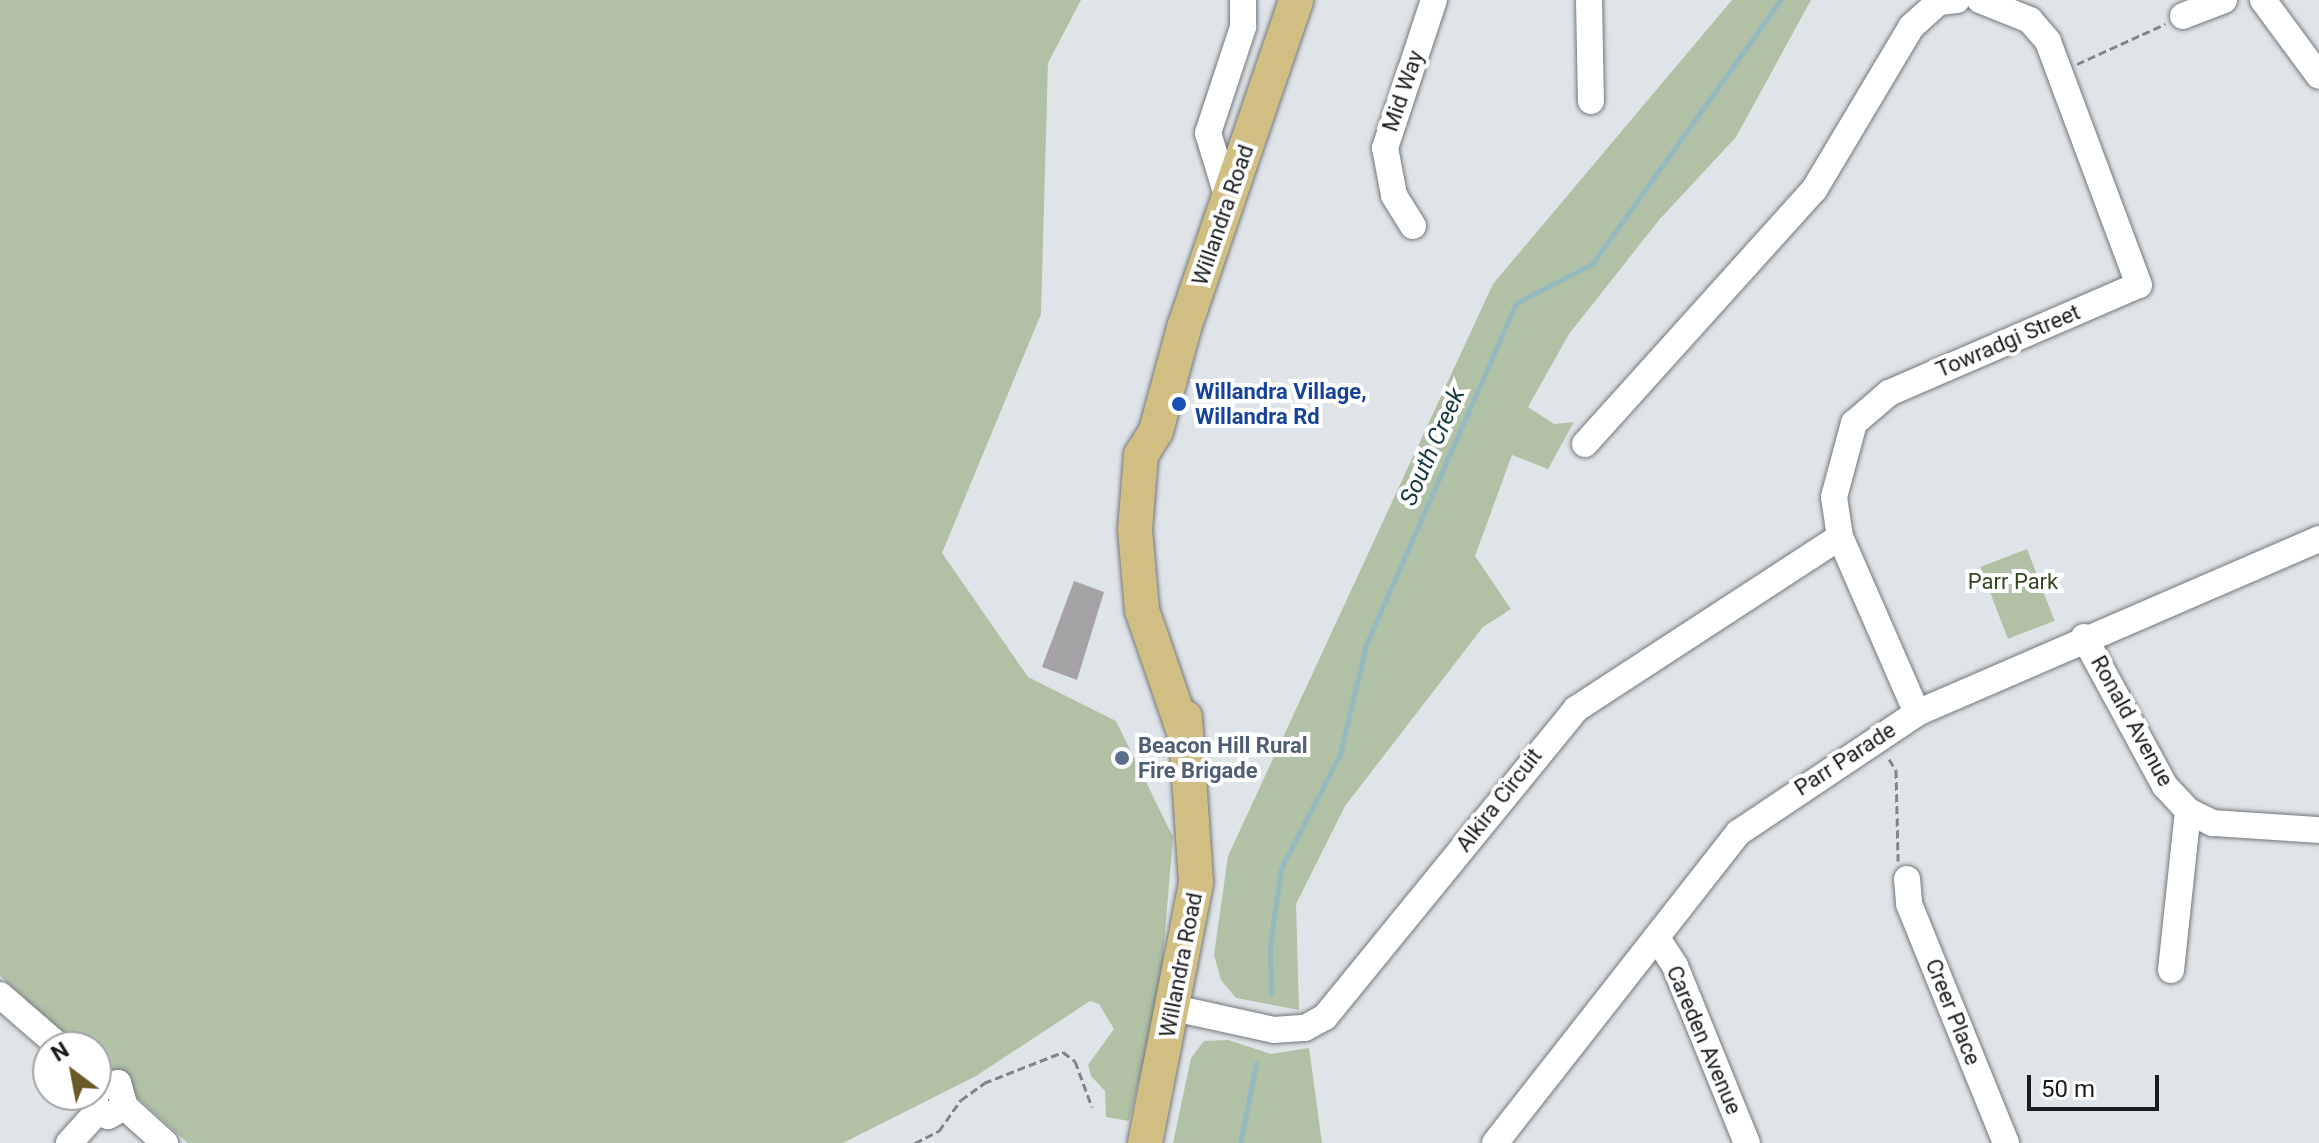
<!DOCTYPE html>
<html>
<head>
<meta charset="utf-8">
<style>
	body { margin:0 }
	#map { position:relative; width:2319px; height:1143px; overflow:hidden; background:#dfe4e8; font-family:Roboto,sans-serif }
	div>[style] { position:absolute }
	[style*='--x'] { left:calc(var(--x)*1px); top:calc(var(--y)*1px); width:calc(var(--w)*1px); rotate:calc(var(--a)*1deg) }
	.green>* { inset:0; background:#b0c1a6; transform-origin:0 0 }
	.stream>* { height:5px; margin:-2.5px; padding:0 2.5px; transform-origin:2.5px; border-radius:2.5px; background:#94bac0 }
	.building>* { inset:0; background:#a6a3a7 }
	.path>* { height:3px; margin-top:-1.5px; transform-origin:0; background:repeating-linear-gradient(90deg,#828588 0 8px,transparent 0 12px) }
	.roads { filter:drop-shadow(0 0 2px #72777a) drop-shadow(0 0 2px #72777a) }
	.minor>* { height:26px; margin:-13px; padding:0 13px; transform-origin:13px; border-radius:13px; background:#fff }
	.major>* { height:34px; margin:-17px; padding:0 17px; transform-origin:17px; border-radius:17px; background:#d1be83 }
	.dots>* { width:22px; height:22px; translate:-50% -50%; box-sizing:border-box; border:4px solid #fff; border-radius:50% }
	span { translate:-50% -50%; white-space:nowrap; text-align:center; line-height:1.15; -webkit-text-stroke:8px #fff; paint-order:stroke }
	.street-label { font-size:22px; color:#1a1b1d }
	.transit-label { font-size:22px; color:#164399; font-weight:700 }
	.left { translate:0 -50%; text-align:left }
	.park-label { font-size:22px; color:#30481e }
	.service-label { font-size:22px; color:#4e5e75; font-weight:700 }
	.water-label { font-size:24px; color:#14393f; font-style:italic }
	.north { position:absolute; left:32px; top:1031px; width:80px; height:80px; box-sizing:border-box; background:#fff; border:2px solid #a3a4a5; border-radius:50%; rotate:328deg; font-size:22px; font-weight:700; line-height:32px; text-align:center; color:#1a1b1d }
	.north::after { content:''; display:block; margin:auto; width:28px; height:36px; background:#695a27; clip-path:polygon(50% 0,100% 100%,50% 72%,0 100%) }
	.scale { position:absolute; left:2027px; top:1075px; width:132px; height:36px; box-sizing:border-box; border:4px solid #1a1b1d; border-top:0; padding-left:10px; font-size:24px; line-height:28px; white-space:nowrap; color:#1a1b1d; -webkit-text-stroke:6px #fff; paint-order:stroke }
</style>
</head>
<body>
<div id="map">
	<div class="green">
		<i style="clip-path:polygon(0 0,1081px 0,1048px 63px,1041px 314px,942px 553px,1028px 677px,1116px 721px,1173px 837px,1160px 992px,1129px 1121px,1106px 1117px,1105px 1091px,1091px 1076px,1088px 1065px,1114px 1029px,1099px 1004px,1090px 1001px,976px 1076px,843px 1143px,188px 1143px,96px 1061px,96px 1047px,80px 1047px,0 976px)"></i>
		<i style="clip-path:polygon(1732px 0,1811px 0,1736px 137px,1659px 220px,1569px 334px,1528px 407px,1554px 424px,1574px 422px,1548px 469px,1512px 455px,1475px 556px,1511px 609px,1483px 627px,1345px 806px,1296px 904px,1299px 1010px,1236px 998px,1221px 980px,1214px 955px,1228px 856px,1493px 284px)"></i>
		<i style="left:2027px;top:549px;width:77px;height:50px;rotate:69deg"></i>
		<i style="clip-path:polygon(1228px 1040px,1271px 1054px,1309px 1048px,1322px 1143px,1173px 1143px,1191px 1058px,1204px 1041px)"></i>
	</div>
	<div class="stream">
		<i style="--x:1271;--y:993;--w:48;--a:-91.2"></i>
		<i style="--x:1270;--y:945;--w:78;--a:-81.9"></i>
		<i style="--x:1281;--y:868;--w:128;--a:-62.6"></i>
		<i style="--x:1340;--y:754;--w:112;--a:-76.6"></i>
		<i style="--x:1366;--y:645;--w:373;--a:-66.3"></i>
		<i style="--x:1516;--y:303;--w:85;--a:-27.2"></i>
		<i style="--x:1592;--y:264;--w:324;--a:-54.5"></i>
		<i style="--x:1240;--y:1143;--w:81;--a:-78.6"></i>
	</div>
	<div class="building">
		<i style="clip-path:polygon(1074px 581px,1104px 592px,1077px 680px,1042px 667px)"></i>
	</div>
	<div class="path">
		<i style="--x:2077;--y:64;--w:97;--a:-24.4"></i>
		<i style="--x:1889;--y:759;--w:13;--a:58"></i>
		<i style="--x:1896;--y:770;--w:91;--a:88.7"></i>
		<i style="--x:915;--y:1143;--w:27;--a:-27"></i>
		<i style="--x:939;--y:1131;--w:38;--a:-55"></i>
		<i style="--x:961;--y:1100;--w:29;--a:-36"></i>
		<i style="--x:984;--y:1083;--w:85;--a:-21.4"></i>
		<i style="--x:1063;--y:1052;--w:15;--a:37"></i>
		<i style="--x:1075;--y:1061;--w:49;--a:69.7"></i>
	</div>
	<div class="roads">
		<div class="minor">
			<i style="--x:1589;--y:0;--w:101;--a:88.9"></i>
			<i style="--x:2263;--y:0;--w:94;--a:53.6"></i>
			<i style="--x:2183;--y:16;--w:44;--a:-21.3"></i>
			<i style="--x:1229;--y:202;--w:72;--a:-106.9"></i>
			<i style="--x:1208;--y:133;--w:112;--a:-71.7"></i>
			<i style="--x:1243;--y:27;--w:27;--a:-90"></i>
			<i style="--x:1413;--y:226;--w:36;--a:-122"></i>
			<i style="--x:1394;--y:195;--w:48;--a:-100.8"></i>
			<i style="--x:1385;--y:148;--w:156;--a:-71.7"></i>
			<i style="--x:1585;--y:444;--w:342;--a:-48"></i>
			<i style="--x:1814;--y:190;--w:190;--a:-59.2"></i>
			<i style="--x:1911;--y:27;--w:38;--a:-42"></i>
			<i style="--x:1939;--y:2;--w:18;--a:-6"></i>
			<i style="--x:2084;--y:637;--w:170;--a:61.5"></i>
			<i style="--x:2165;--y:786;--w:34;--a:47"></i>
			<i style="--x:2188;--y:811;--w:28;--a:26"></i>
			<i style="--x:2213;--y:823;--w:106;--a:3.8"></i>
			<i style="--x:1917;--y:713;--w:192;--a:-113.6"></i>
			<i style="--x:1840;--y:537;--w:40;--a:-98.5"></i>
			<i style="--x:1834;--y:497;--w:77;--a:-74.9"></i>
			<i style="--x:1854;--y:423;--w:46;--a:-40.6"></i>
			<i style="--x:1889;--y:393;--w:272;--a:-23.4"></i>
			<i style="--x:2139;--y:285;--w:260;--a:-110.5"></i>
			<i style="--x:2048;--y:41;--w:28;--a:-131"></i>
			<i style="--x:2030;--y:20;--w:54;--a:-158.2"></i>
			<i style="--x:1907;--y:879;--w:25;--a:85"></i>
			<i style="--x:1909;--y:904;--w:258;--a:67.9"></i>
			<i style="--x:1657;--y:938;--w:33;--a:57"></i>
			<i style="--x:1675;--y:966;--w:191;--a:67.9"></i>
			<i style="--x:2171;--y:970;--w:160;--a:-83.9"></i>
			<i style="--x:0;--y:995;--w:79;--a:40.9"></i>
			<i style="--x:1174;--y:1008;--w:102;--a:12.4"></i>
			<i style="--x:1274;--y:1030;--w:31;--a:-4"></i>
			<i style="--x:1305;--y:1028;--w:23;--a:-29"></i>
			<i style="--x:1325;--y:1017;--w:397;--a:-50.8"></i>
			<i style="--x:1576;--y:709;--w:315;--a:-33.1"></i>
			<i style="--x:93;--y:1095;--w:17;--a:73"></i>
			<i style="--x:98;--y:1111;--w:11;--a:27"></i>
			<i style="--x:108;--y:1116;--w:19;--a:-28"></i>
			<i style="--x:125;--y:1107;--w:25;--a:-106"></i>
			<i style="--x:118;--y:1083;--w:23;--a:165"></i>
			<i style="--x:125;--y:1107;--w:54;--a:42"></i>
			<i style="--x:69;--y:1143;--w:43;--a:-47.8"></i>
			<i style="--x:1495;--y:1143;--w:394;--a:-51.9"></i>
			<i style="--x:1738;--y:833;--w:216;--a:-33.8"></i>
			<i style="--x:1917;--y:713;--w:438;--a:-23.4"></i>
		</div>
		<div class="major">
			<i style="--x:1186;--y:738;--w:135;--a:-109"></i>
			<i style="--x:1142;--y:610;--w:80;--a:-95"></i>
			<i style="--x:1135;--y:530;--w:75;--a:-85.4"></i>
			<i style="--x:1141;--y:455;--w:28;--a:-58"></i>
			<i style="--x:1156;--y:431;--w:107;--a:-74.8"></i>
			<i style="--x:1184;--y:328;--w:347;--a:-71.1"></i>
			<i style="--x:1145;--y:1143;--w:266;--a:-78.9"></i>
			<i style="--x:1196;--y:882;--w:165;--a:-93.8"></i>
		</div>
	</div>
	<div class="dots">
		<i style="left:1179px;top:404px;background:#1a4fb4"></i>
		<i style="left:1122px;top:758px;background:#5c6f8a"></i>
	</div>
	<div class="street-label">
		<span style="left:1403px;top:91px;rotate:-71deg">Mid Way</span>
		<span style="left:1223px;top:215px;rotate:-71deg">Willandra Road</span>
		<span style="left:2008px;top:341px;rotate:-23deg">Towradgi Street</span>
		<span style="left:2132px;top:721px;rotate:61deg">Ronald Avenue</span>
		<span style="left:1845px;top:759px;rotate:-33deg">Parr Parade</span>
		<span style="left:1499px;top:800px;rotate:-52deg">Alkira Circuit</span>
		<span style="left:1181px;top:965px;rotate:-79deg">Willandra Road</span>
		<span style="left:1953px;top:1012px;rotate:68deg">Creer Place</span>
		<span style="left:1704px;top:1040px;rotate:67deg">Careden Avenue</span>
	</div>
	<div class="transit-label">
		<span class="left" style="left:1195px;top:404px">Willandra Village,<br>Willandra Rd</span>
	</div>
	<div class="park-label">
		<span style="left:2013px;top:582px">Parr Park</span>
	</div>
	<div class="service-label">
		<span class="left" style="left:1138px;top:758px">Beacon Hill Rural<br>Fire Brigade</span>
	</div>
	<div class="water-label">
		<span style="left:1433px;top:447px;rotate:-66deg">South Creek</span>
	</div>
	<div class="north">N</div>
	<div class="scale">50 m</div>
</div>
</body>
</html>
